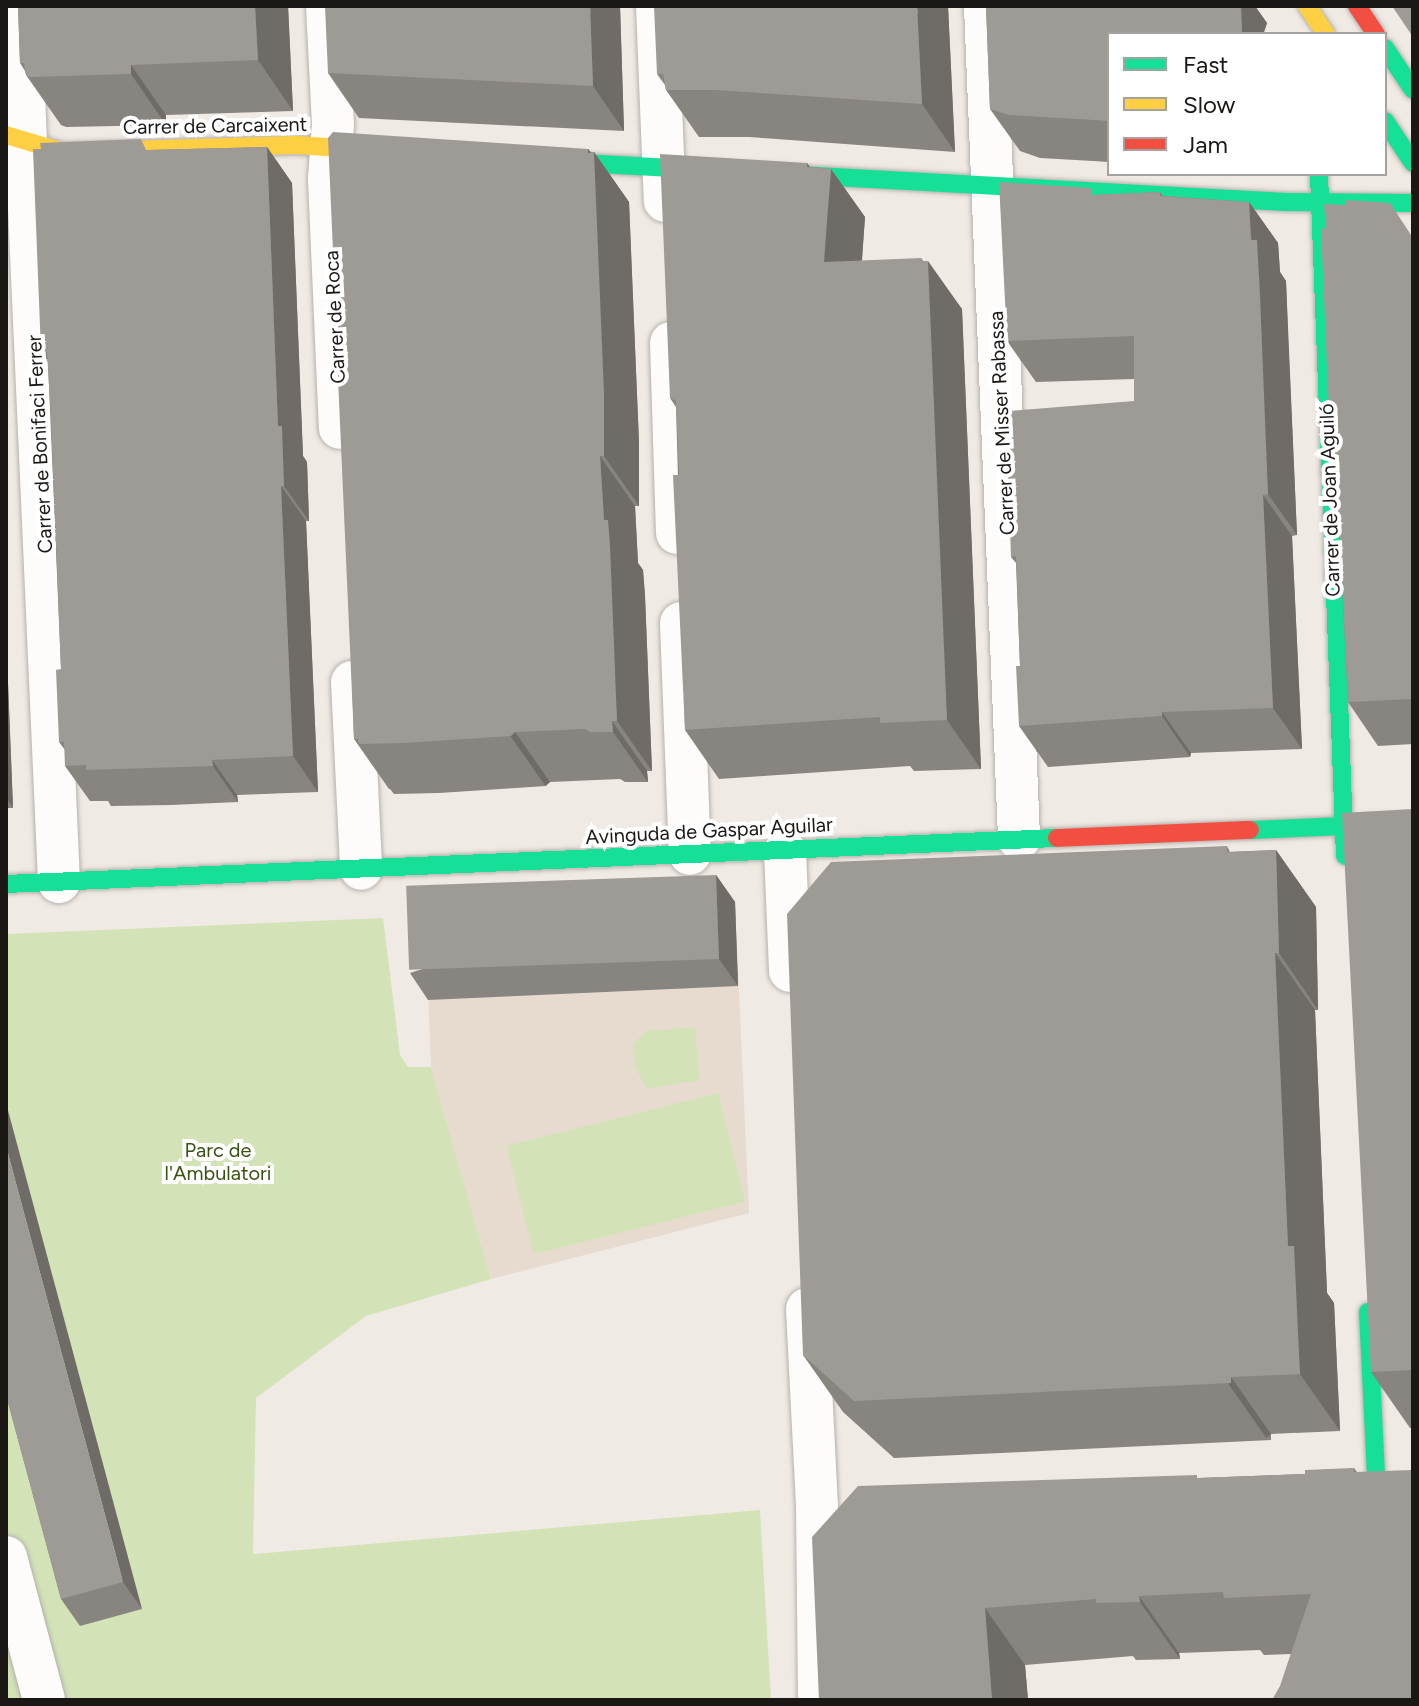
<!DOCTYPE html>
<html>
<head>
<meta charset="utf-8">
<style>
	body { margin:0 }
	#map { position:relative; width:1419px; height:1706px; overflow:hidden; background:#f0eae4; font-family:Figtree,sans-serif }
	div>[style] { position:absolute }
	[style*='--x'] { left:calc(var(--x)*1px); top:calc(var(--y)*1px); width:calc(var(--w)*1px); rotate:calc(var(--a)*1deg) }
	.built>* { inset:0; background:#e7dbd0 }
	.green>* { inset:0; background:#d3e3b7; transform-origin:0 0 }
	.roads { filter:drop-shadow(0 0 2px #b5b1ac) drop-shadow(0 0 2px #b5b1ac) }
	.street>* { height:42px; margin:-21px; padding:0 21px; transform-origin:21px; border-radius:21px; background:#fdfcfb }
	.fast>* { height:18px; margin:-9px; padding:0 9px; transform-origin:9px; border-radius:9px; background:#16e098 }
	.slow>* { height:18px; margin:-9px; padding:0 9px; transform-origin:9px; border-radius:9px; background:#ffcf43 }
	.jam>* { height:18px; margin:-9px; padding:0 9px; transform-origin:9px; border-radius:9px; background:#f24e42 }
	.wall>* { inset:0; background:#888480 }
	.shaded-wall>* { inset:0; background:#6f6c68; transform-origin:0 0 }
	.building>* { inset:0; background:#9e9a95; transform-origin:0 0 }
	span { translate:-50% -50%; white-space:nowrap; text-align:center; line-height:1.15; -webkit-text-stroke:8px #fff; paint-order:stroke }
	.street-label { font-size:20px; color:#1b1714 }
	.park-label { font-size:20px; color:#395212 }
	.frame { position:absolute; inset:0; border:8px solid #1b1714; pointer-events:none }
	.legend { position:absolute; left:1107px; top:32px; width:280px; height:144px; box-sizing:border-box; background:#fff; border:2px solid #a4a2a1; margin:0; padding:10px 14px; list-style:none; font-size:24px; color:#1b1714 }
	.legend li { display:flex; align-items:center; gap:16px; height:40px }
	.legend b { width:40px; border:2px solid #a4a2a1 }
</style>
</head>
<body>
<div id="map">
	<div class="built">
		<i style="clip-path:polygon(735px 902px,749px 1213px,491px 1279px,431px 1067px,425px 916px)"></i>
	</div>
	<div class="green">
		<i style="clip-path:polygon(383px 918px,400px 1055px,408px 1067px,431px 1067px,491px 1279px,366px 1316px,256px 1398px,253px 1554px,760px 1510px,771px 1700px,6px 1700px,6px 934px)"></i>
		<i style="clip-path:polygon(695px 1027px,699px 1080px,647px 1089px,635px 1067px,633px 1044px,646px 1031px)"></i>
		<i style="left:718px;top:1093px;width:112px;height:218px;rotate:76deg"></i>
	</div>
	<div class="roads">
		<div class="street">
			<i style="--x:20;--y:6;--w:877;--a:87.45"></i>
			<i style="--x:327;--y:6;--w:118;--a:87.1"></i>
			<i style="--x:333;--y:124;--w:55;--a:94.2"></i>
			<i style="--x:329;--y:179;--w:249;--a:87.5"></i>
			<i style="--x:657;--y:6;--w:195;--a:87.7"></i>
			<i style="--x:985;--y:6;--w:834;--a:87.66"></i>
			<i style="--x:671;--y:343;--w:190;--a:88.2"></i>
			<i style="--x:681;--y:623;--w:231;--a:87.8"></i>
			<i style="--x:352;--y:682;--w:187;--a:87.2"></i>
			<i style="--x:785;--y:851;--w:120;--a:87.6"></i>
			<i style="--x:807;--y:1309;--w:197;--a:87.1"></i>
			<i style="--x:817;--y:1506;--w:194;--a:89.4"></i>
			<i style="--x:6;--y:1557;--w:148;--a:75.1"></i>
		</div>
		<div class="fast">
			<i style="--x:1385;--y:48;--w:50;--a:56.3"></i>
			<i style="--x:1385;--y:121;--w:50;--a:56.3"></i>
			<i style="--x:545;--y:161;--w:742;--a:3.17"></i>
			<i style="--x:1286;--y:202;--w:127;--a:0.5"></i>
			<i style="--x:1319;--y:174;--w:682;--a:87.82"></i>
			<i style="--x:1250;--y:830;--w:163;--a:-2.5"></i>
			<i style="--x:6;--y:884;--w:1052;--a:-2.51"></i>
			<i style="--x:1368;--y:1312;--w:182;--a:87.2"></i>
		</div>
		<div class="slow">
			<i style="--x:1307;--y:6;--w:34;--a:56"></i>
			<i style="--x:6;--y:135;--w:59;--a:16.6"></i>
			<i style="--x:63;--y:152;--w:233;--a:-1.7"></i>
			<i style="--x:296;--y:145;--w:93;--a:3.7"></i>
		</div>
		<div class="jam">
			<i style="--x:1357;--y:6;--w:34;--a:56"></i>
			<i style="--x:1057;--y:838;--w:193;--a:-2.4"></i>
		</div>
	</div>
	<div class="wall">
		<i style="clip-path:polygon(18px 6px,288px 6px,293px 111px,166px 115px,166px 125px,66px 127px,61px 125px,26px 75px,25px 71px,20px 63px)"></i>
		<i style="clip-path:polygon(620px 6px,624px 131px,359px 118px,328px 73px)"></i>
		<i style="clip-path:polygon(948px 6px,955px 152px,749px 137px,699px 137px,666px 90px,665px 85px,657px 74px)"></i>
		<i style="clip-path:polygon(986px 6px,1255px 6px,1267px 23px,1264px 32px,1266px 34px,1109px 34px,1109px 162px,1040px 158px,1020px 151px,990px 109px)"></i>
		<i style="clip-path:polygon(267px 147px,292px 183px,303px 456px,307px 462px,309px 521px,306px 521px,318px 792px,237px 795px,238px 802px,171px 805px,111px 806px,108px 801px,90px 801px,65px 766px,65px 750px,59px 742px,61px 669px,48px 362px,41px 352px,149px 150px)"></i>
		<i style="clip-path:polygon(588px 149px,591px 152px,594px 152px,629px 202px,639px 443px,639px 506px,635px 506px,638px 563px,643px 570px,645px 596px,652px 771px,647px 771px,648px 782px,625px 782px,620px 779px,550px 782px,546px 786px,439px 793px,394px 794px,390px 789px,389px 789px,354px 739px,338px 279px,334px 274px)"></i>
		<i style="clip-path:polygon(807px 163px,810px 167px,831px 169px,865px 217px,862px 261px,924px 261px,962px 309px,981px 769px,914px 771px,910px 766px,719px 779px,685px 730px,676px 407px,670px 398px)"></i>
		<i style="clip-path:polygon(1160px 192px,1163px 196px,1249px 202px,1278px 243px,1280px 272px,1286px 281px,1288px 336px,1297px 535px,1292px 536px,1302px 749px,1191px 753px,1190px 757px,1048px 767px,1019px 726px,1020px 666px,1016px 563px,1011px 557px,1134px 401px,1134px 379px,1036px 382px,1007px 341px,1096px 195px)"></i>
		<i style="clip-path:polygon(1345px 205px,1413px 237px,1413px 744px,1378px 746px,1348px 702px,1336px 467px,1331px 460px,1326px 229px)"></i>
		<i style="clip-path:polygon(6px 633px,13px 808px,6px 808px)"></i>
		<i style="clip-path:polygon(1413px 809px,1413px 1428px,1410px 1428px,1371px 1372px)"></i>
		<i style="clip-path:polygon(1227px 846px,1230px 852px,1276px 850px,1316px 907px,1318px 1010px,1315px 1010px,1327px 1293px,1334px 1303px,1340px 1431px,1271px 1434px,1271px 1440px,894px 1458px,843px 1412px,803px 1355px)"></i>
		<i style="clip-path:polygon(716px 875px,735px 902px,738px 986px,428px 1000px,410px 973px)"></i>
		<i style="clip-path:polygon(6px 1395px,142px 1609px,80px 1626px,61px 1599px)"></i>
		<i style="clip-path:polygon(1354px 1468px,1357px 1472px,1280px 1686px,1291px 1654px,1264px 1655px,1260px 1650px,1179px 1653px,1180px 1659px,1136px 1660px,1133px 1656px,1025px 1665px,1028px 1700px,819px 1700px,1200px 1478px,1305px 1474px)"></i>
	</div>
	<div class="shaded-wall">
		<i style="clip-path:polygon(255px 6px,288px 6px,293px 111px,258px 60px)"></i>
		<i style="clip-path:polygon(590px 6px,620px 6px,624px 131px,593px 86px)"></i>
		<i style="clip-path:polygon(917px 6px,948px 6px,955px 152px,922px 104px)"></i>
		<i style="clip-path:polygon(1241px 6px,1255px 6px,1267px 23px,1264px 32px,1266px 34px,1242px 34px)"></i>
		<i style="clip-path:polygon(131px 65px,166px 115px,166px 125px,131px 74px)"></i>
		<i style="clip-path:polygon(267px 147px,292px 183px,303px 456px,307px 462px,309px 521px,284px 486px,278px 426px)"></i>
		<i style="clip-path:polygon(588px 149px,594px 157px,594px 152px,629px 202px,639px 443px,639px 506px,604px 456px)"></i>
		<i style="clip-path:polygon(807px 163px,829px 194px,831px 169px,865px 217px,858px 311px,824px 262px)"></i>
		<i style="clip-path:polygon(1249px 202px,1278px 243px,1280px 272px,1286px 281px,1297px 535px,1268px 494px)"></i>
		<i style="clip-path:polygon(921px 258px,928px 268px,928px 261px,962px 309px,981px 769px,947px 720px)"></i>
		<i style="clip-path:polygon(600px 456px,635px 506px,638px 563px,643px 570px,645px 596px,652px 771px,617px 721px)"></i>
		<i style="clip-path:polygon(281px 486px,306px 521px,318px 792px,293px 756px)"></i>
		<i style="clip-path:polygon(1263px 495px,1292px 536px,1302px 749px,1273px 708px)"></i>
		<i style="clip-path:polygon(6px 633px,13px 808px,6px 797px)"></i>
		<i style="clip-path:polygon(1162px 712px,1191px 753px,1190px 757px,1162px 716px)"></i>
		<i style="clip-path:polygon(612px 721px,647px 771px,648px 782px,613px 732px)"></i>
		<i style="left:515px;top:732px;width:61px;height:6px;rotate:55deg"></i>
		<i style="clip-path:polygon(212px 760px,237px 795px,238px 802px,213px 766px)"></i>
		<i style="clip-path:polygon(1276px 850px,1316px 907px,1318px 1010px,1279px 953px)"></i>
		<i style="clip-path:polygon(716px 875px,735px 902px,738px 986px,719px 959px)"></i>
		<i style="clip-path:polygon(1275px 953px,1315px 1010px,1327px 1293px,1334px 1303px,1340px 1431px,1300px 1374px,1288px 1246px)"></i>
		<i style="clip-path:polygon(6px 1103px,142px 1609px,123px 1582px,6px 1146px)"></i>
		<i style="left:1231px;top:1377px;width:70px;height:6px;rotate:55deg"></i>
		<i style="clip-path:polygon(1139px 1596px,1179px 1653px,1180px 1659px,1140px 1602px)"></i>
		<i style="clip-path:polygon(985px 1608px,1025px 1665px,1028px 1700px,992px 1700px)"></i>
	</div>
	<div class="building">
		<i style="clip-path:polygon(18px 6px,255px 6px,258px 60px,131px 65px,131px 74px,31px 77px,26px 75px,24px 63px,20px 63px)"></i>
		<i style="clip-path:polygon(325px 6px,590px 6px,593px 86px,328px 73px)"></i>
		<i style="clip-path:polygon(654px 6px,917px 6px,922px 104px,716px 90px,666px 90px,663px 74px,657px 74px)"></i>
		<i style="clip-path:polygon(986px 6px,1241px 6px,1242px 34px,1109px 34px,1109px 121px,1009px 115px,990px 109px)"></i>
		<i style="clip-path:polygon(1392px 6px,1413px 6px,1413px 37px)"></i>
		<i style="clip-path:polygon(333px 132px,588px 149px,588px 153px,594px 152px,604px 393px,604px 456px,600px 456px,604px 520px,608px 520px,610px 545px,617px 721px,612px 721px,613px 732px,590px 732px,585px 729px,515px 732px,511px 736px,404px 743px,359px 744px,358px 739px,354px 739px,338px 378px,338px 274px,334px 274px,328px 138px)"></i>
		<i style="clip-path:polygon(141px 139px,146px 150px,267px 147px,278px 426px,282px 426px,284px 486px,281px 486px,293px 756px,212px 760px,213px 766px,86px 770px,86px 765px,65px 766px,64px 742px,59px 742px,56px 670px,61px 669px,51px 419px,47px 352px,41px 352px,33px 149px,41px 149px,40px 143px)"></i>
		<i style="clip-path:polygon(660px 154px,807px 163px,807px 167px,831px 169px,824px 262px,921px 258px,922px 261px,928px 261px,947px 720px,880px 723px,880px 717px,685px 730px,673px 475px,679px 475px,676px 401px,670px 398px)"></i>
		<i style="clip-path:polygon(999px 182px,1091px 188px,1091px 195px,1160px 192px,1160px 196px,1249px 202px,1251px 240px,1257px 240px,1260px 295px,1268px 494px,1263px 495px,1273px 708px,1162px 712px,1162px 716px,1019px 726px,1016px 666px,1020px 666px,1016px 556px,1011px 557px,1006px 416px,1009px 416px,1009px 411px,1134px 401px,1134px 336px,1007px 341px)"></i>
		<i style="clip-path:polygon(1346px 200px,1390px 203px,1413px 238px,1413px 699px,1348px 702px,1336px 460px,1331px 460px,1321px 228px,1326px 229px,1324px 204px,1345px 205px)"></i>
		<i style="clip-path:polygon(1413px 809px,1413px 1370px,1371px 1372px,1342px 813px)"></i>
		<i style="clip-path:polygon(1227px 846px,1227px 852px,1276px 850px,1279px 953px,1275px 953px,1288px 1246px,1294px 1246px,1300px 1374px,1231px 1377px,1231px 1383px,854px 1401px,803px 1355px,787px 914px,831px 862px)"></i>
		<i style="left:716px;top:875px;width:84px;height:310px;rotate:88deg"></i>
		<i style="clip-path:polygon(6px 1146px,123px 1582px,61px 1599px,6px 1395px)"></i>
		<i style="clip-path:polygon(1354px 1468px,1354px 1472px,1413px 1470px,1413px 1700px,1272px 1700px,1280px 1686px,1311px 1594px,1224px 1598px,1223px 1592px,1139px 1596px,1140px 1602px,1096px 1603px,1096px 1599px,985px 1608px,992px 1700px,819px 1700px,812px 1537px,858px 1486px,1197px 1475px,1197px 1478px,1305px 1474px,1305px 1470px)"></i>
	</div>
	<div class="street-label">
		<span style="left:215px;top:126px;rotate:-1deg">Carrer de Carcaixent</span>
		<span style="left:335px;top:317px;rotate:-93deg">Carrer de Roca</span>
		<span style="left:1002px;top:423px;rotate:-93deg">Carrer de Misser Rabassa</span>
		<span style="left:40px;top:444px;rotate:-93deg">Carrer de Bonifaci Ferrer</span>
		<span style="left:1330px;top:500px;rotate:-92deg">Carrer de Joan Aguiló</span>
		<span style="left:709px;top:831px;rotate:-3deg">Avinguda de Gaspar Aguilar</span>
	</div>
	<div class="park-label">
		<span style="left:218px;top:1162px">Parc de<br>l'Ambulatori</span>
	</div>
	<div class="frame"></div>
	<ul class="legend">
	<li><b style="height:10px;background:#16e098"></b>Fast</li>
	<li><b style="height:10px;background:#ffcf43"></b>Slow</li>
	<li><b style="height:10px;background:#f24e42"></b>Jam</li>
	</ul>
</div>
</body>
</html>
